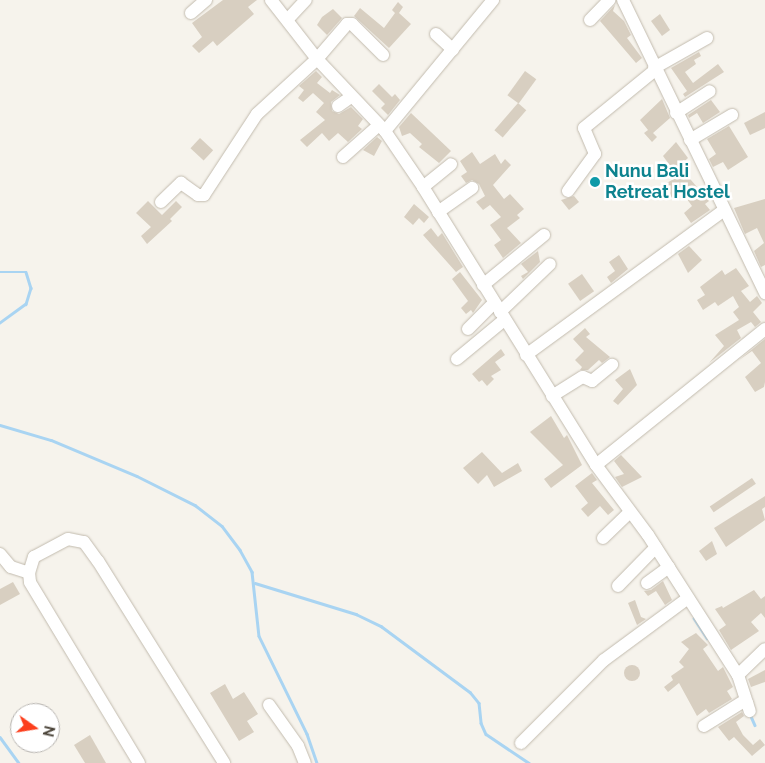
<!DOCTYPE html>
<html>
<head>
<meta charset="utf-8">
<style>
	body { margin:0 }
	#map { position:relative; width:765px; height:763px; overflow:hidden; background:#f6f3ec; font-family:Raleway,sans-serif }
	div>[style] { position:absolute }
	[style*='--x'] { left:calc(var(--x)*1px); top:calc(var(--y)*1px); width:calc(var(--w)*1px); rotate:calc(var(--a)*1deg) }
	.stream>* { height:2.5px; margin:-1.25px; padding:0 1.25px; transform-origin:1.25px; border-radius:1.25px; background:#a9d4f2 }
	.building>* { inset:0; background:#d8cfc1; transform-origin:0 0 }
	.round { border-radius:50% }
	.roads { filter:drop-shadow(0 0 1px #c2bbae) drop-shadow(0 0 1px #c2bbae) }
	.minor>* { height:12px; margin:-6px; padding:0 6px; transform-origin:6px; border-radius:6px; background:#fff }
	.dots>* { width:14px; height:14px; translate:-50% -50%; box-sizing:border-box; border:2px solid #fff; border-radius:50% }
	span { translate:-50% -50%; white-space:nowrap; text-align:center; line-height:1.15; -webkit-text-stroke:5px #fff; paint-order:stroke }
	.culture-label { font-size:18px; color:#0d838f; font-weight:700 }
	.left { translate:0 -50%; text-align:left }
	.north { position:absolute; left:10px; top:703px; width:50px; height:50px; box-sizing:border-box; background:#fff; border:1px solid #b7b4b0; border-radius:50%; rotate:103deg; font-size:14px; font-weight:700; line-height:20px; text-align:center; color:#4b4439 }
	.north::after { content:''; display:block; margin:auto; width:18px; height:22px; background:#fc3f1d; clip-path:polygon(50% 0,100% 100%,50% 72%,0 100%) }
</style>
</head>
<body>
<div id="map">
	<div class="stream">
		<i style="--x:0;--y:272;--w:26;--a:0"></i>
		<i style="--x:26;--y:272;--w:17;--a:73"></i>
		<i style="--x:31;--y:288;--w:17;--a:107"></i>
		<i style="--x:26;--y:304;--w:32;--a:144"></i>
		<i style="--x:0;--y:425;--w:53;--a:16.4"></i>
		<i style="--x:51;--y:440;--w:93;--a:22.7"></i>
		<i style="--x:137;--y:476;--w:65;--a:26.6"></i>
		<i style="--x:195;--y:505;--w:34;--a:38"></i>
		<i style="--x:222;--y:526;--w:30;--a:53"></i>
		<i style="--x:240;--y:550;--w:25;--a:61"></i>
		<i style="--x:252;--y:572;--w:64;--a:83.8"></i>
		<i style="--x:259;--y:636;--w:109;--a:63.9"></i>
		<i style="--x:307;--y:734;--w:31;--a:71"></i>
		<i style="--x:255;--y:583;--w:106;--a:17.1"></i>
		<i style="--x:356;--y:614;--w:28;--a:26"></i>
		<i style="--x:381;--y:626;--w:111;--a:36.6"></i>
		<i style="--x:470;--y:692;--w:14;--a:51"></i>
		<i style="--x:479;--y:703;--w:20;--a:84"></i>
		<i style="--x:481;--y:723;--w:12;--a:66"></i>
		<i style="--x:486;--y:734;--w:52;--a:34"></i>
		<i style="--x:694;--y:618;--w:24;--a:57"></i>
		<i style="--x:750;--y:714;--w:12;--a:66"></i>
		<i style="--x:0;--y:737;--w:32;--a:54"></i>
	</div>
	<div class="building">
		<i style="clip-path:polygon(223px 0,257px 0,248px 7px,254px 14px,217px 46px,213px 41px,199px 53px,192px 46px,202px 37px,192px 23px)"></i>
		<i style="clip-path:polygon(398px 2px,403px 7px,399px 13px,411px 24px,389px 48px,354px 16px,360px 8px,384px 28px,395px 13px,392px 10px)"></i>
		<i style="clip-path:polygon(615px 5px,613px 11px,624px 21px,631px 35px,627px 38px,642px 58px,636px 63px,600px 21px)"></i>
		<i style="clip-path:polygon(333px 9px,342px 18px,327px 35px,317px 25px,322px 17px)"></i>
		<i style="clip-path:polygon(660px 14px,670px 30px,662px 36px,651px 21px)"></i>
		<i style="clip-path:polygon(699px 52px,701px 56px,694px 60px,696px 64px,685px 72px,693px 83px,718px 64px,724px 72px,685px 97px,683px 94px,687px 91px,671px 68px)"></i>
		<i style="clip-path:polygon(316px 71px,322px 77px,317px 83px,330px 93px,332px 90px,340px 95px,331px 102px,332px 111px,339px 114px,351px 107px,363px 119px,358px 126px,362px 129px,348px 142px,338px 133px,329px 141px,322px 133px,307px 147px,300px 140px,325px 120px,316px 112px,324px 103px,313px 93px,303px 102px,298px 98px,304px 90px,299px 86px)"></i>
		<i style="left:525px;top:71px;width:14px;height:30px;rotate:36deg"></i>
		<i style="clip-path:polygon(379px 84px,392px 97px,395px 94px,400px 100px,388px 115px,381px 108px,385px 104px,372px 91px)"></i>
		<i style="clip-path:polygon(662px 99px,670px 118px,653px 133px,657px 137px,652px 142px,644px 133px,648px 130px,640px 120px)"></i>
		<i style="clip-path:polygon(711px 100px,720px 112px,703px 123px,697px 113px,689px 118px,688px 115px)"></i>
		<i style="left:518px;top:103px;width:11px;height:36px;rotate:41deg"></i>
		<i style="clip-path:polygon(765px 112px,765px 128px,750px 135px,744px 123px)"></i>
		<i style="clip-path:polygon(411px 113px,451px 151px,439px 163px,419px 147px,422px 144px,410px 133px,402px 136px,399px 127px)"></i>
		<i style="clip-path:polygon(729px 126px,748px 157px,728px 170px,723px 162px,713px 167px,709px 159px,716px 154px,707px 139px)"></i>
		<i style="clip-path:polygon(377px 137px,382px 141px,374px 156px,363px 150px)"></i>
		<i style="left:200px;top:138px;width:18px;height:14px;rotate:43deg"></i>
		<i style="clip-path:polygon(676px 142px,688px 158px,674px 171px,663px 156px)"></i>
		<i style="clip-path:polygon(472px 152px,480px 164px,495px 154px,501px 164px,505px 159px,511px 165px,493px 185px,504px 199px,510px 194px,524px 209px,517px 215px,520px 218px,507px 228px,521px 243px,503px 258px,494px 245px,501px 240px,490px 225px,501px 217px,490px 205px,483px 210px,476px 202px,485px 196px,479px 184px,472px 180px,466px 183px,461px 176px,467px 172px,460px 161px)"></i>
		<i style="clip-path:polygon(685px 173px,709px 201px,705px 204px,710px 210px,691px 223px,684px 213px,692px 206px,681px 191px,672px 198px,661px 186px)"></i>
		<i style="clip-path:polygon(574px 196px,579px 202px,569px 210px,561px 200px)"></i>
		<i style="clip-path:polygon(765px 199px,765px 265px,761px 267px,754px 251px,764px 243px,757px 228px,745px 234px,734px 208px)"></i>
		<i style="clip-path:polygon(148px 201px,162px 215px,176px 201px,182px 207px,170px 219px,172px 221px,147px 244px,141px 236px,151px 227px,136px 213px)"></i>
		<i style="clip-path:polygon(414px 204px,429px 217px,424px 223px,419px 218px,413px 225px,404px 217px)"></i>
		<i style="clip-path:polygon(431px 228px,438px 237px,442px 233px,463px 267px,456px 272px,423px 235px)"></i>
		<i style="clip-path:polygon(689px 246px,702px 260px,688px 273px,678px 254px)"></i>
		<i style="clip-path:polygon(538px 251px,540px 262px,523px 279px,521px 276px,528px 272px,521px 264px)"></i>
		<i style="clip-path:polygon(619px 255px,628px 269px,611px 283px,607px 277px,615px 271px,609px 262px)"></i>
		<i style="clip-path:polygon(736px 268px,749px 286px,741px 291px,750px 302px,757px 296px,762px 303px,753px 312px,761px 322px,755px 327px,751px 322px,737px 330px,741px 338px,709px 363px,724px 346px,715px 335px,739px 320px,733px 312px,739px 307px,733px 296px,718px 306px,715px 302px,703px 310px,697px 300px,705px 295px,700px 287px,722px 270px,725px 275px)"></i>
		<i style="clip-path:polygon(460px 272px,482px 300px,473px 313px,471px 310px,466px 314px,461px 308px,468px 301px,452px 279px)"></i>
		<i style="left:582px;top:274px;width:21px;height:17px;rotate:55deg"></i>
		<i style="clip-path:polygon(585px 328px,590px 334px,586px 337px,610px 357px,602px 363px,599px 360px,588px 370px,580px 370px,582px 367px,575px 360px,584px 351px,573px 339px)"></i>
		<i style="clip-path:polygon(765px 339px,765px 382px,764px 387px,755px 392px,745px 377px,761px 363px,752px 351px,739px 360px)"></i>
		<i style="clip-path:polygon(501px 349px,505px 355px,495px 362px,501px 370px,491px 376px,494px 379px,487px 386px,482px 380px,479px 382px,472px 374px)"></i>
		<i style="clip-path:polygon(630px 369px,637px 385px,618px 405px,613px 401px,623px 389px,615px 380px)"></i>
		<i style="clip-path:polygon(551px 416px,564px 438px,567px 435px,582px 465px,551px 488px,544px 479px,563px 465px,530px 432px)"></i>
		<i style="clip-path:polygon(482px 452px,502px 473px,518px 463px,522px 471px,494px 487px,487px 475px,478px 484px,463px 468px)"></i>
		<i style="clip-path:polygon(621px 455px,642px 477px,622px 487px,615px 477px,624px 474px,614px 461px)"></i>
		<i style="clip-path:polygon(592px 473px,597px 480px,592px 483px,614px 510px,608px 515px,600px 506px,588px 517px,581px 509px,588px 503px,575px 486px)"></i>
		<i style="left:752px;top:478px;width:7px;height:51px;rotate:56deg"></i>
		<i style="clip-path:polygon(765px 496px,765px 507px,762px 509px,765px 520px,726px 547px,714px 528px)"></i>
		<i style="clip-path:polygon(712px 541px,717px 554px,706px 561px,699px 551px)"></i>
		<i style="clip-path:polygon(663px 581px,672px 600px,665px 605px,656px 591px,648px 596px,644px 591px,651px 590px)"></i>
		<i style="clip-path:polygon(13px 582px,20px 594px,0 605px,0 589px)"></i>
		<i style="clip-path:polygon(754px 590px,761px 599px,765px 596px,765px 618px,761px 613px,751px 622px,759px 631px,731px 650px,719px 630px,726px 625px,715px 609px,722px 606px,723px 608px)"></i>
		<i style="clip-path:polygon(635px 600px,641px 617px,646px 619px,637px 625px,628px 603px)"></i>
		<i style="clip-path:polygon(696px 633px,708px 645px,703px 649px,718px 671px,723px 667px,733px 687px,727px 691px,732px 699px,709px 713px,706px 709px,697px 716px,679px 683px,668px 692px,664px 687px,673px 680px,671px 676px,684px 667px,679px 662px,689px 649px,681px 642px)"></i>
		<i class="round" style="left:624px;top:665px;width:16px;height:16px"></i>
		<i style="clip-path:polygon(765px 670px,765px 682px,751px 687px,748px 679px)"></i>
		<i style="clip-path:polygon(225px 684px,233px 699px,244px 692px,258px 714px,247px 721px,254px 732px,239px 741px,210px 693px)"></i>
		<i style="clip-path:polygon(742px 712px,744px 716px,736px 722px,743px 735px,753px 745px,760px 739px,765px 745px,752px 756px,734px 737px,729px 741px,718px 727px)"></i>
		<i style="clip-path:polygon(90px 735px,106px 763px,85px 763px,74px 745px)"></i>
	</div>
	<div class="roads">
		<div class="minor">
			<i style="--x:271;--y:0;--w:75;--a:52.1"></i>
			<i style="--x:317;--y:59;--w:99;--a:46.6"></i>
			<i style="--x:385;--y:131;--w:68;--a:55.8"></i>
			<i style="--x:423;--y:187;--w:327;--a:58.1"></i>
			<i style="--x:596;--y:465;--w:87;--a:53.4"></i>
			<i style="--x:648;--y:535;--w:166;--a:57.3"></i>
			<i style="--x:738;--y:675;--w:38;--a:72"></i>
			<i style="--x:623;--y:0;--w:326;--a:64.1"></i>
			<i style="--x:191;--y:13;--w:20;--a:-41"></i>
			<i style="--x:288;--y:19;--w:26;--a:-47"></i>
			<i style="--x:590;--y:20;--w:28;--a:-46"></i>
			<i style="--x:436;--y:34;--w:23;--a:43"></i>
			<i style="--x:654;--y:68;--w:61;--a:-29.5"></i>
			<i style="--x:338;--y:106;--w:16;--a:-35"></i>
			<i style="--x:676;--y:113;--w:40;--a:-32.9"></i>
			<i style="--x:385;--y:131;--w:170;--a:-50.5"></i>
			<i style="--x:690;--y:140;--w:49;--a:-30.8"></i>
			<i style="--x:343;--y:157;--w:48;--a:-41.6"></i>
			<i style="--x:423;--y:187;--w:36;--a:-39"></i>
			<i style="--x:568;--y:191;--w:46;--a:-53.9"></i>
			<i style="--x:595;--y:154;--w:28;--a:-113"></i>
			<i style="--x:584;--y:128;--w:92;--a:-39.2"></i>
			<i style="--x:161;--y:202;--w:28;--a:-44"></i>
			<i style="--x:181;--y:183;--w:21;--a:35"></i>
			<i style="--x:198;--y:195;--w:6;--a:0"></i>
			<i style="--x:204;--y:195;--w:97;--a:-56.8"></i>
			<i style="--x:257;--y:114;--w:81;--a:-42.5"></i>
			<i style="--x:317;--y:59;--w:46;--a:-49.4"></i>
			<i style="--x:347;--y:24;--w:5;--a:0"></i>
			<i style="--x:352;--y:24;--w:44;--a:45"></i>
			<i style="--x:438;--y:212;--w:42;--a:-35.2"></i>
			<i style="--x:483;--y:285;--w:79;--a:-39.3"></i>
			<i style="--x:500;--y:312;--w:69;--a:-43.8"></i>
			<i style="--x:468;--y:329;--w:37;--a:-45"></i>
			<i style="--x:526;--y:355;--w:245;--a:-36.2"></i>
			<i style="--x:457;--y:359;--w:61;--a:-39.7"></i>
			<i style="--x:552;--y:396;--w:36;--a:-32"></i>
			<i style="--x:583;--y:377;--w:10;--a:24"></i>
			<i style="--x:592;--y:381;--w:26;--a:-39"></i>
			<i style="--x:596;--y:465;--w:217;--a:-38.8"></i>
			<i style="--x:603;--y:538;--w:37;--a:-44"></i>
			<i style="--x:0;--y:554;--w:17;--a:50"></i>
			<i style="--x:11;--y:567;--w:19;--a:18"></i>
			<i style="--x:647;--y:583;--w:27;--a:-36"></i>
			<i style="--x:618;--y:586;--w:54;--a:-45.7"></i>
			<i style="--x:738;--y:675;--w:37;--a:-44"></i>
			<i style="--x:269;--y:705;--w:50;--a:54.7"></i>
			<i style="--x:298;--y:746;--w:18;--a:68"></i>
			<i style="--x:704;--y:726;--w:47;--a:-32"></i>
			<i style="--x:744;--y:701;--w:4;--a:34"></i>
			<i style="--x:521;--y:743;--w:117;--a:-45"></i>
			<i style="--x:604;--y:660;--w:104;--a:-36.4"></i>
			<i style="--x:139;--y:763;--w:211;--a:-121.1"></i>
			<i style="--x:30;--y:582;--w:9;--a:-96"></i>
			<i style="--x:29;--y:573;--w:17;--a:-73"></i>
			<i style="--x:34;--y:557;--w:38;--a:-28"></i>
			<i style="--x:68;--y:539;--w:16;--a:11"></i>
			<i style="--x:84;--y:542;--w:24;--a:54"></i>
			<i style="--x:98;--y:561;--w:238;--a:58"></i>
		</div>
	</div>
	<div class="dots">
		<i style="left:595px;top:182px;background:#0f9aa8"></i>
	</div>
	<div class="culture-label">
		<span class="left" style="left:605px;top:182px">Nunu Bali<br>Retreat Hostel</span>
	</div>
	<div class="north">N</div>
</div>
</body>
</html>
